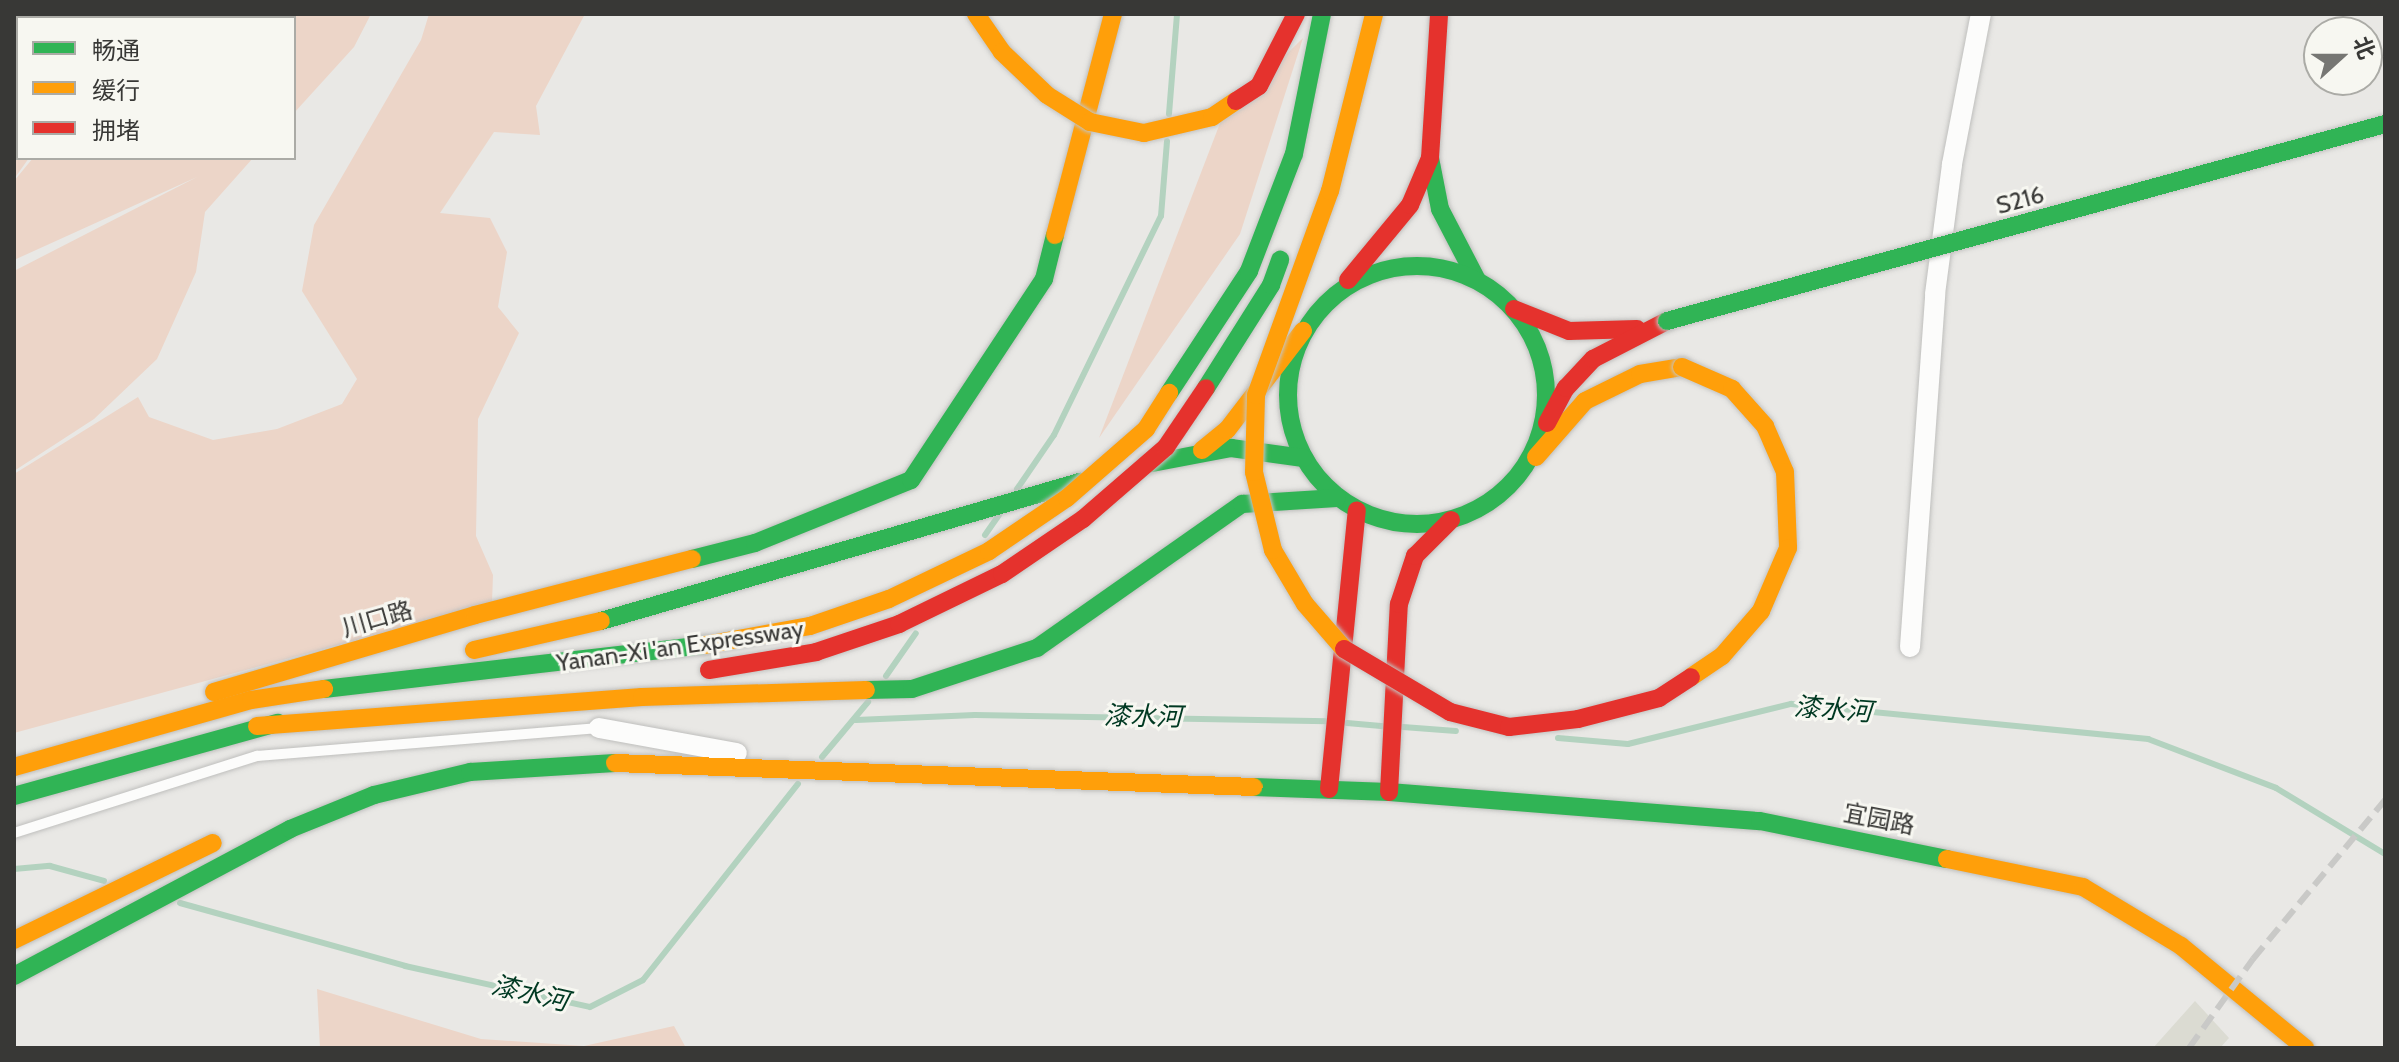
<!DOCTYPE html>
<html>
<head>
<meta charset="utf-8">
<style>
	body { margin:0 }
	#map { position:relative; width:2399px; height:1062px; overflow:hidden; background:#e9e8e5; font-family:Cabin,"Noto Sans SC",sans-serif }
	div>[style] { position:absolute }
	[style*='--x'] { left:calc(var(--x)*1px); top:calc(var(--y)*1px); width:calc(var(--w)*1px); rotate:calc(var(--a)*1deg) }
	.built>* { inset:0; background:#dbdbd2 }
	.green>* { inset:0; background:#ecd5c8 }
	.stream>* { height:6px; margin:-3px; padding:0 3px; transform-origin:3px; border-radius:3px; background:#b3d2bf }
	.roads { filter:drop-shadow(0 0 2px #bfbfbd) drop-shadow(0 0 2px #bfbfbd) }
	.lane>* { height:10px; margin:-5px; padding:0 5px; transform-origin:5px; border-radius:5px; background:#fcfcfb }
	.street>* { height:20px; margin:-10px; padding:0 10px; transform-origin:10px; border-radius:10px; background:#fcfcfb }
	.fast>* { height:18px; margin:-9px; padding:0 9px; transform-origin:9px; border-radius:9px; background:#30b455 }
	.fast>.ring { margin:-9px; padding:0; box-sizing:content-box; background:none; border:18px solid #30b455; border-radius:50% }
	.slow>* { height:18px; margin:-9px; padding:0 9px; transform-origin:9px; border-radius:9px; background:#ff9f0a }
	.jam>* { height:18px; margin:-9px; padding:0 9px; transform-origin:9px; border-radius:9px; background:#e5322d }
	.rail>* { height:6px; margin-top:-3px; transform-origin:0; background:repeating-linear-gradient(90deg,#c9c9c7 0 16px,transparent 0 24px) }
	.bridges { filter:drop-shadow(0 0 2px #c4c4c2) drop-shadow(0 0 2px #c4c4c2) }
	.fast-bridge>* { height:18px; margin:-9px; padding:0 9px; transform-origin:9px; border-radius:9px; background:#30b455 }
	.slow-bridge>* { height:18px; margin:-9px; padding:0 9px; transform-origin:9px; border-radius:9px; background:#ff9f0a }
	.jam-bridge>* { height:18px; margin:-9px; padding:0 9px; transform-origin:9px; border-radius:9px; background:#e5322d }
	span { translate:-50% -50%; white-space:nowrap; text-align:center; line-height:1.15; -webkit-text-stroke:6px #f7f7f1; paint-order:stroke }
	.street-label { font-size:24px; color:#383836 }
	.water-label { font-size:26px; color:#003922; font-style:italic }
	.frame { position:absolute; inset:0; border:16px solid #383836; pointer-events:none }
	.legend { position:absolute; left:16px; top:16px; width:280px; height:144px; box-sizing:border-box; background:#f7f7f1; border:2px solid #ababa6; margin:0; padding:10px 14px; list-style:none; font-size:24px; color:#383836 }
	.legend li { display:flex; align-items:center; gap:16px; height:40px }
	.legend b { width:40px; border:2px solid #ababa6 }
	.north { position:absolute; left:2303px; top:16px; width:80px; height:80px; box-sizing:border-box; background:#f7f7f1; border:2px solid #ababa6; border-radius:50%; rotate:69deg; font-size:22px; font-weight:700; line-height:32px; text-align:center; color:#383836 }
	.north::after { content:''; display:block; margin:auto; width:28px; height:36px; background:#767673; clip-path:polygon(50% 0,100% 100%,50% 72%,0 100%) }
</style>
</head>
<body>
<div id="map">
	<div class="built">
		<i style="clip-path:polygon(2195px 1001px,2229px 1038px,2220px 1048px,2153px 1048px)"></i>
	</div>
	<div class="green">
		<i style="clip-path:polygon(14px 14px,92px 14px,18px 18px,14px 58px)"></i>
		<i style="clip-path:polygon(109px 14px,251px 14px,107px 18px)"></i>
		<i style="clip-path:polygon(257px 14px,371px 14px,354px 47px,294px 113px,294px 18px,254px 18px)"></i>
		<i style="clip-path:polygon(429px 14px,585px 14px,536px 106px,540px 135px,494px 132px,440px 213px,490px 218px,507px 252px,498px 307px,519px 333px,478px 419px,476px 536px,493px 575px,492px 603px,14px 733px,14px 474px,138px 397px,149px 417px,213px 440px,277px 429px,342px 404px,357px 379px,302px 291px,314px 225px,421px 40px)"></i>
		<i style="clip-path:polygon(1303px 38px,1240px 234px,1099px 438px,1222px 118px)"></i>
		<i style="clip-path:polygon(18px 67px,18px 158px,29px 158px,14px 179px)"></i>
		<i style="clip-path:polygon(33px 158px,253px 158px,205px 212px,196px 272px,157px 359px,94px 419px,14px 471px,14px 271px,197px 177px,14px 260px,14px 181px)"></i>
		<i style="clip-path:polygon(317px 989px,481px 1039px,584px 1046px,674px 1026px,686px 1048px,320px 1048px)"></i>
	</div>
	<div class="stream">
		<i style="--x:1169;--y:114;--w:100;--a:-85.4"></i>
		<i style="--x:1017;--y:489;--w:65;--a:-55.6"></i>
		<i style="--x:1054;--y:435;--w:244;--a:-64"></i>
		<i style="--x:1161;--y:216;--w:75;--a:-85.4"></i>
		<i style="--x:985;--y:535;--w:24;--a:-55"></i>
		<i style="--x:886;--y:676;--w:52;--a:-55.1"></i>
		<i style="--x:856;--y:720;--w:119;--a:-2.4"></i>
		<i style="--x:975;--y:715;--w:353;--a:1"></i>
		<i style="--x:1347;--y:723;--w:37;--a:5"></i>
		<i style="--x:1403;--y:727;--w:53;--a:4.3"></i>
		<i style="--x:1558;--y:738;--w:70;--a:4.9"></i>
		<i style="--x:1628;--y:744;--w:168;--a:-13.8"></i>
		<i style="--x:1791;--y:704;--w:359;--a:5.6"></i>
		<i style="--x:2148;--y:739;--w:137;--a:20.9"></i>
		<i style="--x:2276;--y:788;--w:127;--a:31.2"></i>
		<i style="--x:822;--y:757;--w:72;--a:-50.1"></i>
		<i style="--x:14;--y:869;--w:36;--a:-5"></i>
		<i style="--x:50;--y:866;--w:56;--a:15.5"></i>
		<i style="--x:180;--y:903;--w:234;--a:15.6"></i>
		<i style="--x:405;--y:966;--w:189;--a:12.5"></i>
		<i style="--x:590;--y:1007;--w:59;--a:-27"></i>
		<i style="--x:643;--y:980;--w:250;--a:-51.7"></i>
	</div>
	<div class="roads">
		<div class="lane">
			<i style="--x:14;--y:833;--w:255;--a:-17.6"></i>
			<i style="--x:257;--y:756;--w:343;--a:-4.7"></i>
		</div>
		<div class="street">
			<i style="--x:1910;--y:647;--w:354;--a:-85.9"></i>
			<i style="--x:1935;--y:294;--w:131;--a:-82.5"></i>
			<i style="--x:1952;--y:164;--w:153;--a:-79.1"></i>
			<i style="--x:599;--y:728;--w:140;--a:10.3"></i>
		</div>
		<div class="fast">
			<i style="--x:1430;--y:158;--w:52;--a:78.9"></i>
			<i style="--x:1440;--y:209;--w:80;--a:62.5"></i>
			<i class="ring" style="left:1288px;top:266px;width:240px;height:240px"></i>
			<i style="--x:1147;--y:464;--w:86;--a:-10.8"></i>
			<i style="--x:1231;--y:448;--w:73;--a:7.9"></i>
			<i style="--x:692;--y:559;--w:65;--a:-14.3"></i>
			<i style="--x:755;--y:543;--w:168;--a:-22"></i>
			<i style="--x:911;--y:480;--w:241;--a:-56.5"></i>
			<i style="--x:1044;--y:279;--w:45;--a:-76"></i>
			<i style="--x:601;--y:621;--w:498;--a:-16.2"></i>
			<i style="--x:324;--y:689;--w:384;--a:-6.6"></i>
			<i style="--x:866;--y:690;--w:46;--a:-1.2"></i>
			<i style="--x:912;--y:689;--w:132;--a:-18.2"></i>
			<i style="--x:1037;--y:648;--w:251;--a:-35.1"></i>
			<i style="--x:1242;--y:504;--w:95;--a:-3.6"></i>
			<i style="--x:1254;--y:787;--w:135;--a:2.1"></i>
			<i style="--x:1389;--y:792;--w:372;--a:4.5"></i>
			<i style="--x:1760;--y:821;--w:191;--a:11.5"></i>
			<i style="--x:14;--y:796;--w:274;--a:-15.5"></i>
			<i style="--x:14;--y:976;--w:313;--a:-28"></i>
			<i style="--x:290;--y:829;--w:91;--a:-22"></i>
			<i style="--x:374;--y:795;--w:99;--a:-13.5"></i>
			<i style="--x:470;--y:772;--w:145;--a:-3.6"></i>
		</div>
		<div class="slow">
			<i style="--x:1055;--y:235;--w:228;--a:-75.3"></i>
			<i style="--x:1202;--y:450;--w:32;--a:-39"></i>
			<i style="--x:1227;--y:430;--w:125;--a:-52.5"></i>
			<i style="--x:1536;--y:457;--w:74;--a:-48.8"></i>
			<i style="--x:1585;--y:401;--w:61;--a:-26.1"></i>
			<i style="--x:1640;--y:374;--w:43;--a:-9.5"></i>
			<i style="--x:474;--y:650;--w:130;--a:-12.9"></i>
			<i style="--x:214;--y:692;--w:272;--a:-16.4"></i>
			<i style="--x:475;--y:615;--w:224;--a:-14.5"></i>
			<i style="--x:257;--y:726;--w:386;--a:-4.3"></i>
			<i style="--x:642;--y:697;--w:224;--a:-1.8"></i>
			<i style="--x:615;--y:763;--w:639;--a:2.15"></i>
			<i style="--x:14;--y:767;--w:246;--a:-15.8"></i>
			<i style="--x:251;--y:700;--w:74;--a:-8.6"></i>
			<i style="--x:1947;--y:859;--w:139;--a:11.6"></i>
			<i style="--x:2083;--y:887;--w:114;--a:31"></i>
			<i style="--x:2181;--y:946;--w:161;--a:39.4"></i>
			<i style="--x:14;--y:940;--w:221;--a:-26"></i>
		</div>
		<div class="jam">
			<i style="--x:1430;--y:158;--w:144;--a:-86.4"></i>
			<i style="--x:1348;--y:280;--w:97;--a:-50.4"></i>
			<i style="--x:1410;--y:205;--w:51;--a:-66.9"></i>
			<i style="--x:1514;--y:309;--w:59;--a:21.8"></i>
			<i style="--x:1569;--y:331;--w:68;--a:-1.7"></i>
			<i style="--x:1547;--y:423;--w:40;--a:-62"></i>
			<i style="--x:1566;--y:388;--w:40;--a:-47"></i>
			<i style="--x:1593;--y:359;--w:83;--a:-27.2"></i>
			<i style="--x:1329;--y:789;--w:280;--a:-84.3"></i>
			<i style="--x:1389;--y:792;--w:188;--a:-87"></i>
			<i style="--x:1399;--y:604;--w:51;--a:-71.6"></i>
			<i style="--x:1415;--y:556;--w:51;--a:-45"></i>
		</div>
	</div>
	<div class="rail">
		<i style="--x:2189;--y:1048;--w:110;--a:-54.3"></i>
		<i style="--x:2253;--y:959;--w:207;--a:-50.3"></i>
	</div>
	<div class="bridges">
		<div class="fast-bridge">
			<i style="--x:1667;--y:321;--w:745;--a:-15.34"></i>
			<i style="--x:1206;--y:388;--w:122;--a:-57.7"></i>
			<i style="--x:1271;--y:285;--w:27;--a:-70"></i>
			<i style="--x:1169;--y:393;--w:146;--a:-56.7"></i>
			<i style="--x:1249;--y:271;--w:125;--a:-69"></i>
			<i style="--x:1294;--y:154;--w:143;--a:-78.7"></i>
		</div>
		<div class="slow-bridge">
			<i style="--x:976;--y:14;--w:46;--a:55.6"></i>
			<i style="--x:1002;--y:52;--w:62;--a:43.7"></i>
			<i style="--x:1047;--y:95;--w:51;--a:32.1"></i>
			<i style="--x:1090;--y:122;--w:55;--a:11.5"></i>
			<i style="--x:1144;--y:133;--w:70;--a:-13.2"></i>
			<i style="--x:1212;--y:117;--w:29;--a:-34"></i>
			<i style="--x:1682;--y:367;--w:55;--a:23.7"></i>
			<i style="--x:1732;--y:389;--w:50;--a:48.3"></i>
			<i style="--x:1765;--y:426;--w:50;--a:66.5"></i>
			<i style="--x:1785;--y:472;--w:76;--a:87.7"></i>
			<i style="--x:1788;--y:548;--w:69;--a:113.2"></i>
			<i style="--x:1761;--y:611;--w:60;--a:130.9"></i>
			<i style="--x:1722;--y:656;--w:37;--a:146"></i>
			<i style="--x:705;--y:645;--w:107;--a:-10.3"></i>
			<i style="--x:810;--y:626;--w:83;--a:-18.9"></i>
			<i style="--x:889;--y:599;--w:111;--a:-25.6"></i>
			<i style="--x:989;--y:551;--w:94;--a:-34.2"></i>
			<i style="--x:1067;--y:498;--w:105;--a:-41.1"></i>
			<i style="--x:1146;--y:429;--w:43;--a:-57.4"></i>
			<i style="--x:1344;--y:649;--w:60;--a:-130.9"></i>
			<i style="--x:1305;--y:604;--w:63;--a:-120.7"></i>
			<i style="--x:1273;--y:550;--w:80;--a:-103.7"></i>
			<i style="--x:1254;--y:472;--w:77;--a:-88.5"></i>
			<i style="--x:1256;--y:395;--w:217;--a:-70.1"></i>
			<i style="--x:1330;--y:191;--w:182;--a:-76"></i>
		</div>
		<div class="jam-bridge">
			<i style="--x:1236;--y:101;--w:27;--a:-33"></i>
			<i style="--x:1259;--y:86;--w:81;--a:-62.8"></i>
			<i style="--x:1344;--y:649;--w:123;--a:30.7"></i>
			<i style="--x:1450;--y:712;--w:61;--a:14.3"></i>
			<i style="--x:1509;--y:727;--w:69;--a:-6.6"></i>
			<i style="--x:1578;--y:719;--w:84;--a:-14.5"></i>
			<i style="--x:1659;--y:698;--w:38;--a:-33"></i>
			<i style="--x:709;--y:670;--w:109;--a:-9.5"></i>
			<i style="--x:816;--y:652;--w:88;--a:-18.6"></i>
			<i style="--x:899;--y:624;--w:114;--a:-25.9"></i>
			<i style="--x:1002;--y:574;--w:98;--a:-34.2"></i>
			<i style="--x:1083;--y:519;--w:110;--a:-40.9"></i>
			<i style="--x:1166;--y:447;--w:71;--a:-55.9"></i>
		</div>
	</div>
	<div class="street-label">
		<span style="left:2020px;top:200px;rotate:-15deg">S216</span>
		<span style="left:377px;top:619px;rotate:-16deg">川口路</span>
		<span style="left:680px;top:646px;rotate:-8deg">Yanan-Xi 'an Expressway</span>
		<span style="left:1879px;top:819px;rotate:11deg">宜园路</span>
	</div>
	<div class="water-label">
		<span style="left:1833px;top:710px;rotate:4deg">漆水河</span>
		<span style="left:1143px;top:717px;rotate:1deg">漆水河</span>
		<span style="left:530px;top:994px;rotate:13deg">漆水河</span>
	</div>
	<div class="frame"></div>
	<ul class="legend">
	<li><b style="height:10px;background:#30b455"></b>畅通</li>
	<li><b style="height:10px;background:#ff9f0a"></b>缓行</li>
	<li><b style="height:10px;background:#e5322d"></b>拥堵</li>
	</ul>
	<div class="north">北</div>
</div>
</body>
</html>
